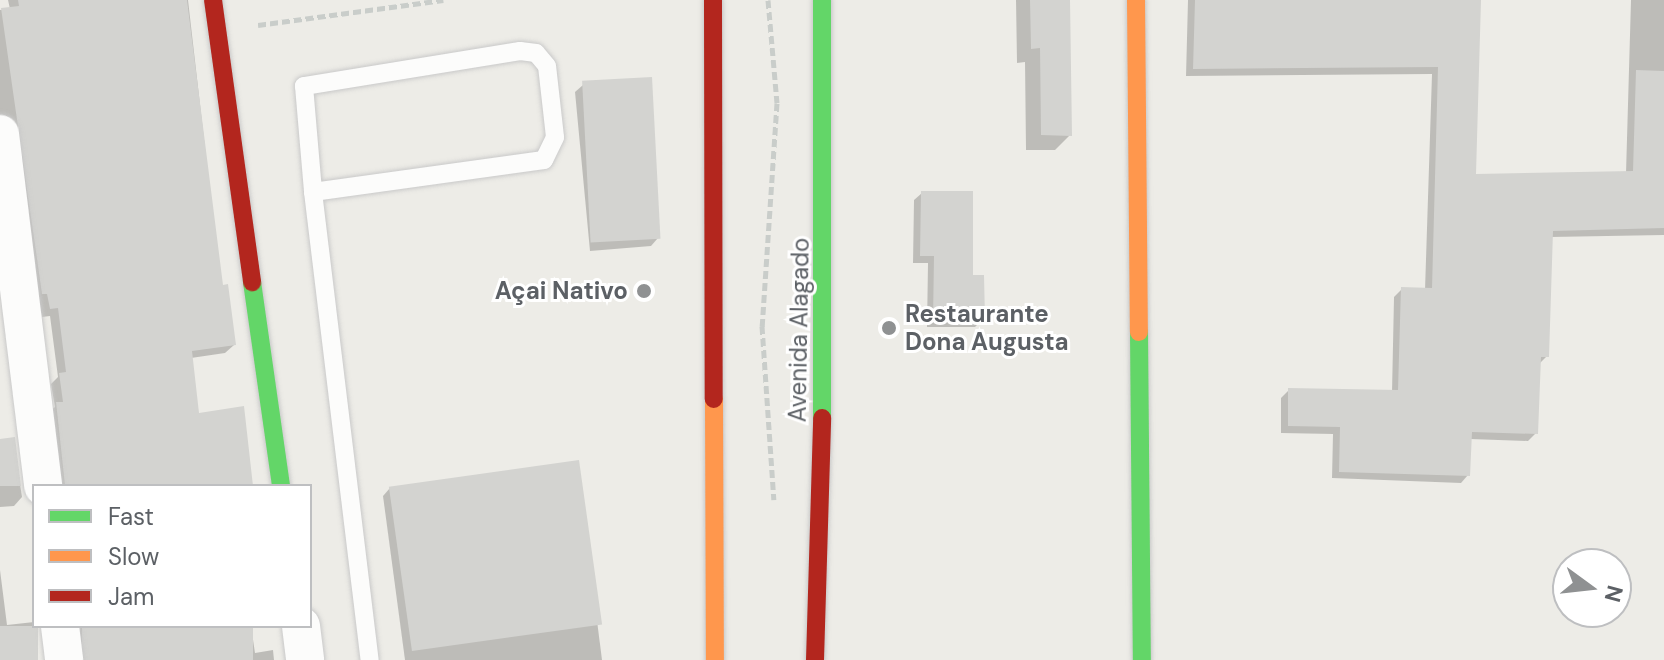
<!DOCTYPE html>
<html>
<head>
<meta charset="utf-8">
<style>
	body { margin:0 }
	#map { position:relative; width:1664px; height:660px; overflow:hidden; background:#edece7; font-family:"DM Sans",sans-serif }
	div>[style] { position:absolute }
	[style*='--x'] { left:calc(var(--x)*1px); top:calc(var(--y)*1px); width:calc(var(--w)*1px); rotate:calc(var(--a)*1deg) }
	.shadow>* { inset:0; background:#0003 }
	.building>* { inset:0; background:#d3d3d0; transform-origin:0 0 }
	.path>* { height:5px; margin-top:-2.5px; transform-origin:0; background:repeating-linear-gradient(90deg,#c9cdca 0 8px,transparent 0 12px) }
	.roads { filter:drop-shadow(0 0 2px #c9c9c9) drop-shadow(0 0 2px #c9c9c9) }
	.lane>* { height:18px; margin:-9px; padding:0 9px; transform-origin:9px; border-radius:9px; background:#fcfcfb }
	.street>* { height:38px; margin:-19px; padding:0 19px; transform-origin:19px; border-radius:19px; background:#fcfcfb }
	.fast>* { height:18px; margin:-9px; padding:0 9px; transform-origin:9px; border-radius:9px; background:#63d668 }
	.slow>* { height:18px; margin:-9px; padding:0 9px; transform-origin:9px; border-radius:9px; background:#ff974d }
	.jam>* { height:18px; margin:-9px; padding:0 9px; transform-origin:9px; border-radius:9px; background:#b3261e }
	.dots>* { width:22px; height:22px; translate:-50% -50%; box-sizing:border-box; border:4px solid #fff; border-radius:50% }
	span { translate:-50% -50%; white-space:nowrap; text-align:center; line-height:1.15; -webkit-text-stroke:6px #fff; paint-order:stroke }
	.poi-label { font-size:24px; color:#5c6065; font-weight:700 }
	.right { translate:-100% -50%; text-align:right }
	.left { translate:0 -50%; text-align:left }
	.street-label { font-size:24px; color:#5c6065 }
	.legend { position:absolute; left:32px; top:484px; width:280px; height:144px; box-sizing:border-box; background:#fff; border:2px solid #bebfc1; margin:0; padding:10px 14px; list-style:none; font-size:24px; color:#5c6065 }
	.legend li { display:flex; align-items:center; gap:16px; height:40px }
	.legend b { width:40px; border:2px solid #bebfc1 }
	.north { position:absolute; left:1552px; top:548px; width:80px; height:80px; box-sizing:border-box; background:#fff; border:2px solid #bebfc1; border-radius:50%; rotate:105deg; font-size:22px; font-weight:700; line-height:32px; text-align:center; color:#5c6065 }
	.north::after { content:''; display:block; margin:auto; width:28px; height:36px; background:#8f9192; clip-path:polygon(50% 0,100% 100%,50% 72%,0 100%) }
</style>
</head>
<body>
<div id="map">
	<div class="shadow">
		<i style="clip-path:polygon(8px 0,188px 0,221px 287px,234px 345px,225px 353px,191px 358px,197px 415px,251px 486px,55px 486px,48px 413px,55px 407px,51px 384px,58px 377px,50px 316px,42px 317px,0 122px,0 10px,10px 9px)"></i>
		<i style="clip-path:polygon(1016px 0,1067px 0,1070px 135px,1055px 150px,1026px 150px,1025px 62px,1017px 63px)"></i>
		<i style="clip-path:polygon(1188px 0,1479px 0,1474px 176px,1626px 173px,1631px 0,1664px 0,1664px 235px,1551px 237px,1547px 356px,1538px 365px,1536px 433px,1528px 441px,1470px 439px,1468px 475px,1461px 483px,1332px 478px,1333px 434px,1281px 433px,1281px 398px,1289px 390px,1392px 392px,1394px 297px,1402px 289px,1425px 290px,1432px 74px,1186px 76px)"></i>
		<i style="clip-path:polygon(583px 85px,658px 238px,651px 246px,590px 251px,575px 92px)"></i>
		<i style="clip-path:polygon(922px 193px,983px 319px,975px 327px,927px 327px,928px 263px,913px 263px,914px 200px)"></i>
		<i style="clip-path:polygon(13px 439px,22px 497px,14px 506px,0 507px,0 441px)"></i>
		<i style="clip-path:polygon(577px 462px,602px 660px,405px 660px,383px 496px,390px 488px)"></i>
		<i style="clip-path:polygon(0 570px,7px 625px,34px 622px,38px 626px,36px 660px,0 660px)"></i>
		<i style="clip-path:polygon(79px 626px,251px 626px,255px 653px,273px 650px,274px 660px,83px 660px)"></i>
	</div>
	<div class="building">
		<i style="clip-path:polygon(18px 0,187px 0,223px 285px,228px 284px,236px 345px,192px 351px,199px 413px,244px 406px,253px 486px,65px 486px,56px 402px,63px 402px,59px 373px,66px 372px,58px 308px,50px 309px,47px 294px,42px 294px,1px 8px,19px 6px)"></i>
		<i style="clip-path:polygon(1030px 0,1070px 0,1072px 136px,1041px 135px,1040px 48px,1031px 49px)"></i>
		<i style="clip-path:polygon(1195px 0,1481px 0,1476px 174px,1633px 171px,1636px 70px,1664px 71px,1664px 228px,1553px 231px,1549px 357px,1541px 357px,1538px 434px,1472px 432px,1470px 476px,1339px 472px,1340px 427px,1288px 426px,1288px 388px,1398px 390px,1401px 287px,1432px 288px,1438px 67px,1193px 69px)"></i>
		<i style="left:652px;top:77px;width:162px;height:70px;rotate:87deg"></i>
		<i style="clip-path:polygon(921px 191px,973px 191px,973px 275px,984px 275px,985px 320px,933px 320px,934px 256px,920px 256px)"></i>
		<i style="clip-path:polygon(15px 437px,21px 486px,0 486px,0 439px)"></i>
		<i style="left:579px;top:460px;width:166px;height:192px;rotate:82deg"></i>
		<i style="left:0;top:626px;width:38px;height:34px"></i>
		<i style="left:82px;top:626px;width:171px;height:34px"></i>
	</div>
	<div class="path">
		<i style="--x:768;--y:0;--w:103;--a:85"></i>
		<i style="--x:777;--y:103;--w:224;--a:93.8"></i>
		<i style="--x:762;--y:326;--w:174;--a:86.1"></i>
		<i style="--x:258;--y:25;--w:187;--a:-7.7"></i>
	</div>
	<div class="roads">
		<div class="lane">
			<i style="--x:313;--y:192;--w:233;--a:-7.9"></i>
			<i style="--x:544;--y:160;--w:25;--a:-64"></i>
			<i style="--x:555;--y:137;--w:71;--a:-96.4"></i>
			<i style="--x:547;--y:66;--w:17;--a:-130"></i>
			<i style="--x:536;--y:53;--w:16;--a:-173"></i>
			<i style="--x:520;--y:51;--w:219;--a:170.8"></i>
			<i style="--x:304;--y:86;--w:106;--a:85.1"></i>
			<i style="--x:313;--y:192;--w:471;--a:83.1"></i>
		</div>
		<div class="street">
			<i style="--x:0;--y:134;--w:355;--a:83"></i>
			<i style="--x:60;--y:626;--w:34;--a:83"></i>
			<i style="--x:301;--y:626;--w:34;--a:83"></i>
		</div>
		<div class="fast">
			<i style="--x:822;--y:0;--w:418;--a:90"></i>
			<i style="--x:252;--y:282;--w:206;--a:81.9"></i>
			<i style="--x:1139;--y:332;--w:328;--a:89.5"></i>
		</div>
		<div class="slow">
			<i style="--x:1136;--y:0;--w:332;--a:89.5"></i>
			<i style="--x:714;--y:399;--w:261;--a:89.8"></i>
		</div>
		<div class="jam">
			<i style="--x:213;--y:0;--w:285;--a:82.1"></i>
			<i style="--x:713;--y:0;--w:399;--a:89.9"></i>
			<i style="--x:815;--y:660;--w:242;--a:-88.3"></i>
		</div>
	</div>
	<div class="dots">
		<i style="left:644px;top:291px;background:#8f9192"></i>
		<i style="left:889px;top:328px;background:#8f9192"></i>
	</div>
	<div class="poi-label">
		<span class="right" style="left:628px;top:291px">Açai Nativo</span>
		<span class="left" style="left:905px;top:328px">Restaurante<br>Dona Augusta</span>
	</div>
	<div class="street-label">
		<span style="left:799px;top:330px;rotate:-89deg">Avenida Alagado</span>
	</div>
	<ul class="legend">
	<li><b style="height:10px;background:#63d668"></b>Fast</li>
	<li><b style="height:10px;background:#ff974d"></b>Slow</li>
	<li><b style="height:10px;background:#b3261e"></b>Jam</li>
	</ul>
	<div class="north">N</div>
</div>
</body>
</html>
